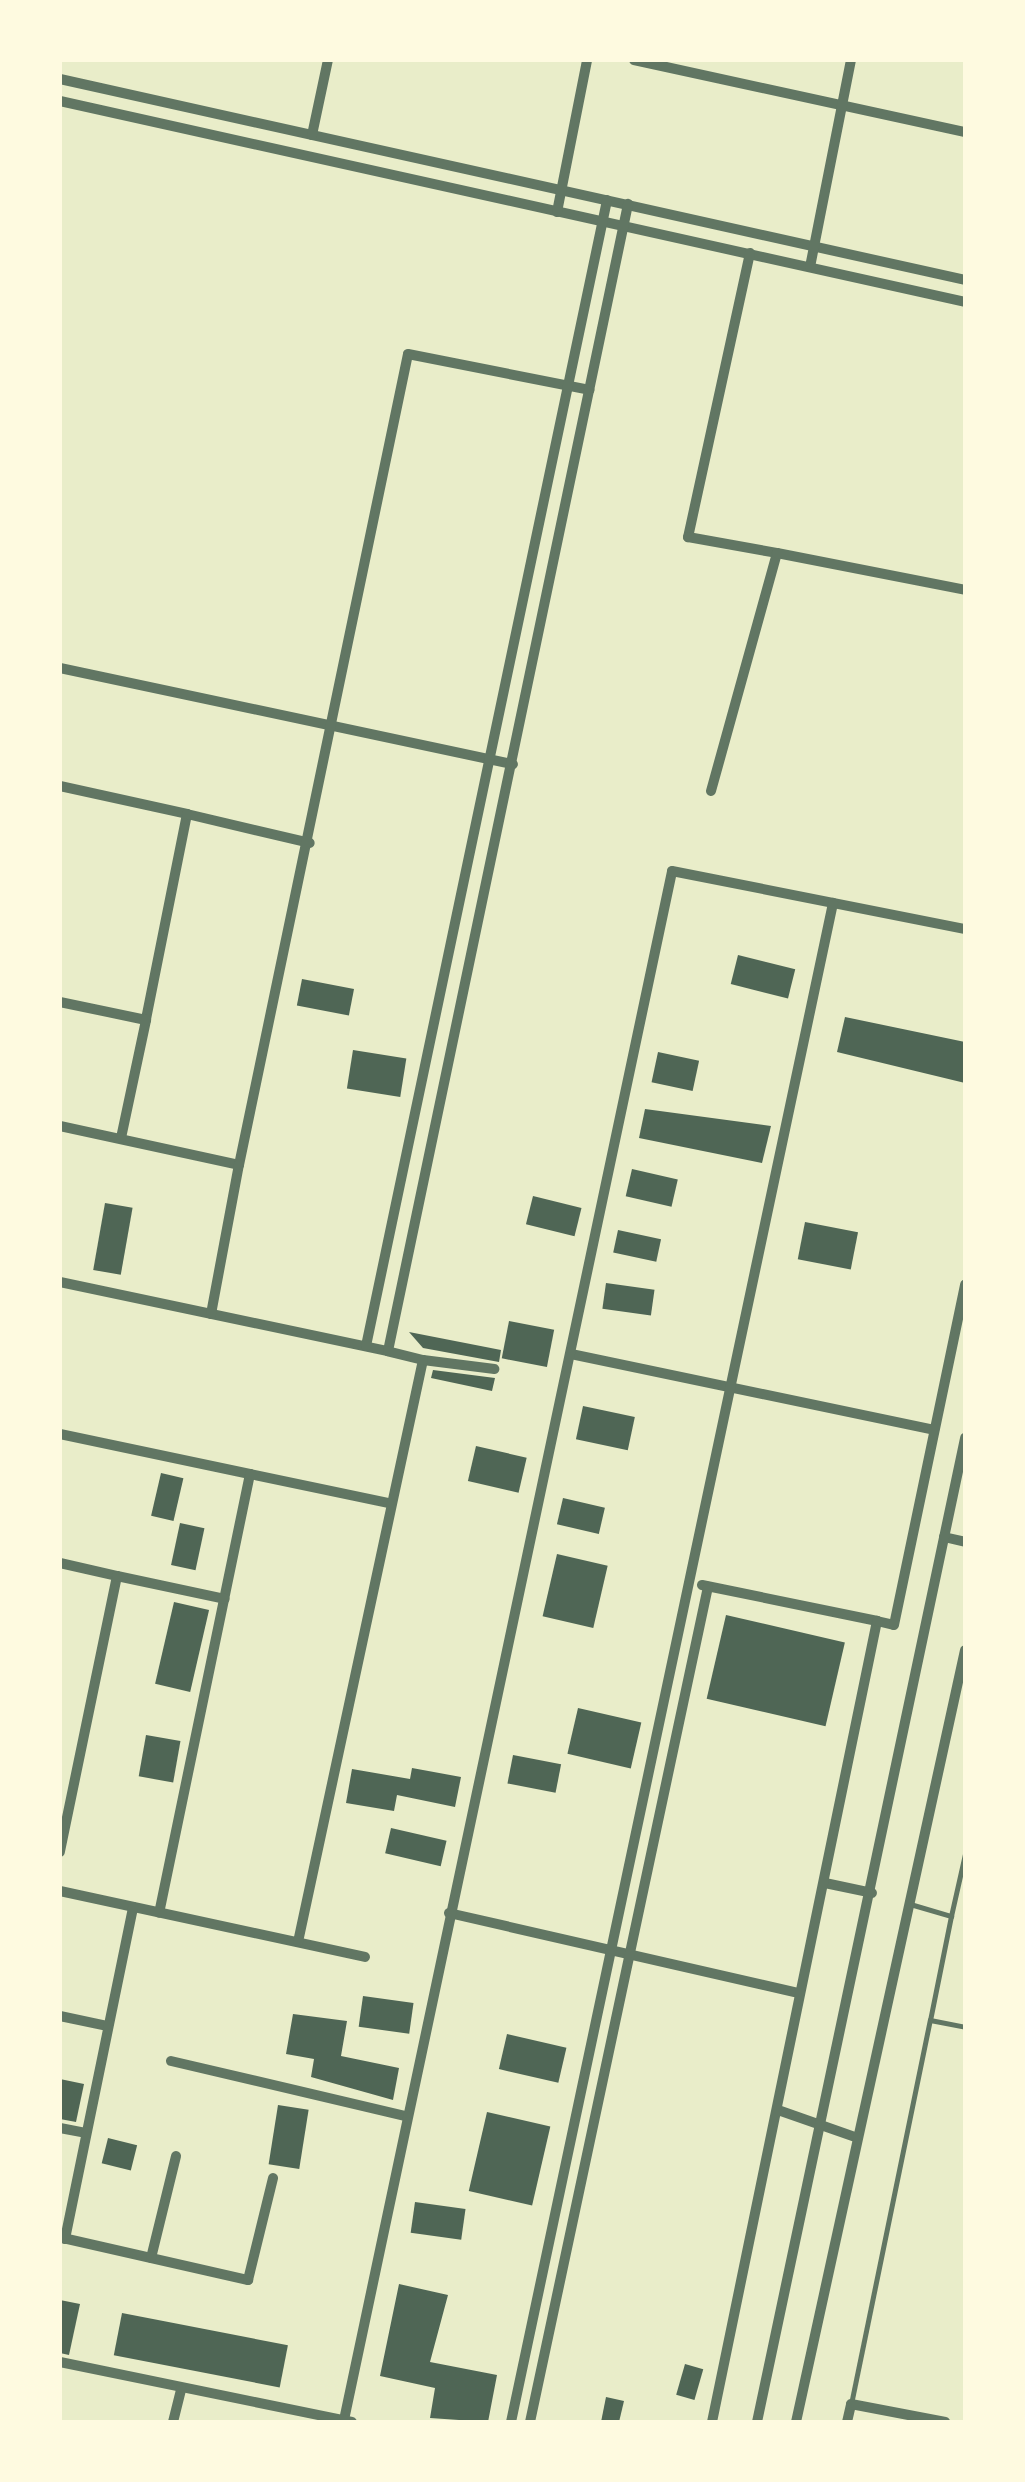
<!DOCTYPE html>
<html>
<head>
<meta charset="utf-8">
<style>
	body { margin:0 }
	#map { position:relative; width:1025px; height:2482px; overflow:hidden; background:#e9edc9; font-family:"Asap Condensed",sans-serif }
	div>[style] { position:absolute }
	[style*='--x'] { left:calc(var(--x)*1px); top:calc(var(--y)*1px); width:calc(var(--w)*1px); rotate:calc(var(--a)*1deg) }
	.building>* { inset:0; background:#4f6655; transform-origin:0 0 }
	.service>* { height:5px; margin:-2.5px; padding:0 2.5px; transform-origin:2.5px; border-radius:2.5px; background:#617663 }
	.minor>* { height:10px; margin:-5px; padding:0 5px; transform-origin:5px; border-radius:5px; background:#617663 }
	span { translate:-50% -50%; white-space:nowrap; text-align:center; line-height:1.15; -webkit-text-stroke:10px #fefae0; paint-order:stroke }
	.frame { position:absolute; inset:0; border:62px solid #fefae0; pointer-events:none }
</style>
</head>
<body>
<div id="map">
	<div class="building">
		<i style="left:738px;top:955px;width:59px;height:30px;rotate:14deg"></i>
		<i style="left:302px;top:979px;width:53px;height:27px;rotate:11deg"></i>
		<i style="clip-path:polygon(845px 1017px,965px 1042px,965px 1083px,837px 1052px)"></i>
		<i style="left:353px;top:1050px;width:54px;height:39px;rotate:9deg"></i>
		<i style="left:658px;top:1052px;width:42px;height:31px;rotate:12deg"></i>
		<i style="clip-path:polygon(645px 1109px,771px 1126px,762px 1163px,639px 1138px)"></i>
		<i style="left:632px;top:1169px;width:47px;height:28px;rotate:13deg"></i>
		<i style="left:533px;top:1196px;width:50px;height:29px;rotate:14deg"></i>
		<i style="left:105px;top:1203px;width:28px;height:68px;rotate:10deg"></i>
		<i style="left:805px;top:1222px;width:54px;height:38px;rotate:11deg"></i>
		<i style="left:618px;top:1230px;width:44px;height:23px;rotate:12deg"></i>
		<i style="left:606px;top:1283px;width:49px;height:26px;rotate:8deg"></i>
		<i style="left:509px;top:1321px;width:46px;height:38px;rotate:11deg"></i>
		<i style="clip-path:polygon(409px 1332px,501px 1350px,499px 1362px,423px 1348px)"></i>
		<i style="clip-path:polygon(433px 1370px,495px 1378px,492px 1391px,431px 1378px)"></i>
		<i style="left:583px;top:1406px;width:53px;height:34px;rotate:12deg"></i>
		<i style="left:476px;top:1446px;width:52px;height:36px;rotate:13deg"></i>
		<i style="left:161px;top:1473px;width:23px;height:44px;rotate:13deg"></i>
		<i style="left:563px;top:1498px;width:43px;height:27px;rotate:13deg"></i>
		<i style="left:180px;top:1523px;width:25px;height:43px;rotate:12deg"></i>
		<i style="left:557px;top:1554px;width:52px;height:64px;rotate:13deg"></i>
		<i style="left:174px;top:1602px;width:36px;height:84px;rotate:13deg"></i>
		<i style="left:726px;top:1615px;width:122px;height:86px;rotate:13deg"></i>
		<i style="left:578px;top:1708px;width:65px;height:47px;rotate:13deg"></i>
		<i style="left:146px;top:1735px;width:35px;height:42px;rotate:10deg"></i>
		<i style="left:513px;top:1755px;width:49px;height:29px;rotate:11deg"></i>
		<i style="clip-path:polygon(412px 1768px,461px 1777px,455px 1807px,397px 1795px,394px 1811px,346px 1803px,352px 1769px,410px 1779px)"></i>
		<i style="left:391px;top:1828px;width:57px;height:26px;rotate:13deg"></i>
		<i style="left:363px;top:1996px;width:51px;height:31px;rotate:8deg"></i>
		<i style="clip-path:polygon(293px 2014px,347px 2021px,341px 2056px,399px 2068px,393px 2100px,311px 2077px,314px 2059px,286px 2054px)"></i>
		<i style="left:507px;top:2034px;width:61px;height:36px;rotate:13deg"></i>
		<i style="clip-path:polygon(60px 2079px,84px 2084px,76px 2122px,60px 2119px)"></i>
		<i style="left:278px;top:2105px;width:31px;height:60px;rotate:9deg"></i>
		<i style="left:487px;top:2112px;width:65px;height:81px;rotate:13deg"></i>
		<i style="left:108px;top:2138px;width:30px;height:26px;rotate:14deg"></i>
		<i style="left:415px;top:2202px;width:51px;height:31px;rotate:8deg"></i>
		<i style="clip-path:polygon(399px 2284px,448px 2295px,430px 2362px,497px 2375px,488px 2422px,430px 2418px,435px 2388px,380px 2376px)"></i>
		<i style="clip-path:polygon(60px 2300px,80px 2304px,69px 2355px,60px 2353px)"></i>
		<i style="left:122px;top:2313px;width:169px;height:43px;rotate:11deg"></i>
		<i style="left:685px;top:2364px;width:19px;height:32px;rotate:16deg"></i>
		<i style="clip-path:polygon(606px 2397px,624px 2401px,619px 2422px,601px 2422px)"></i>
	</div>
	<div class="service">
		<i style="--x:910;--y:1904;--w:43;--a:16.3"></i>
		<i style="--x:951;--y:1916;--w:64;--a:-77.3"></i>
		<i style="--x:951;--y:1916;--w:106;--a:101.4"></i>
		<i style="--x:930;--y:2020;--w:36;--a:11"></i>
		<i style="--x:851;--y:2404;--w:392;--a:-78.4"></i>
	</div>
	<div class="minor">
		<i style="--x:634;--y:60;--w:339;--a:12.3"></i>
		<i style="--x:60;--y:79;--w:927;--a:12.52"></i>
		<i style="--x:60;--y:101;--w:927;--a:12.52"></i>
		<i style="--x:312;--y:135;--w:77;--a:-78"></i>
		<i style="--x:557;--y:212;--w:155;--a:-78.8"></i>
		<i style="--x:750;--y:253;--w:291;--a:102.3"></i>
		<i style="--x:688;--y:537;--w:90;--a:10.2"></i>
		<i style="--x:810;--y:267;--w:211;--a:-78.8"></i>
		<i style="--x:60;--y:668;--w:463;--a:12"></i>
		<i style="--x:60;--y:786;--w:130;--a:12.4"></i>
		<i style="--x:187;--y:814;--w:210;--a:101.3"></i>
		<i style="--x:146;--y:1020;--w:88;--a:-168.2"></i>
		<i style="--x:711;--y:791;--w:247;--a:-74.5"></i>
		<i style="--x:777;--y:553;--w:192;--a:11.1"></i>
		<i style="--x:187;--y:814;--w:126;--a:13.3"></i>
		<i style="--x:60;--y:1126;--w:183;--a:12.3"></i>
		<i style="--x:239;--y:1165;--w:828;--a:-78.23"></i>
		<i style="--x:408;--y:354;--w:185;--a:11.2"></i>
		<i style="--x:121;--y:1138;--w:121;--a:-78"></i>
		<i style="--x:60;--y:1282;--w:335;--a:11.9"></i>
		<i style="--x:388;--y:1351;--w:1172;--a:-78.18"></i>
		<i style="--x:211;--y:1314;--w:152;--a:-79.4"></i>
		<i style="--x:366;--y:1346;--w:1171;--a:-78.12"></i>
		<i style="--x:571;--y:1354;--w:371;--a:11.8"></i>
		<i style="--x:423;--y:1360;--w:72;--a:7.2"></i>
		<i style="--x:60;--y:1434;--w:194;--a:11.9"></i>
		<i style="--x:250;--y:1474;--w:448;--a:101.7"></i>
		<i style="--x:250;--y:1474;--w:142;--a:11.8"></i>
		<i style="--x:944;--y:1537;--w:22;--a:13"></i>
		<i style="--x:60;--y:1563;--w:58;--a:12.8"></i>
		<i style="--x:117;--y:1576;--w:282;--a:101.7"></i>
		<i style="--x:117;--y:1576;--w:110;--a:12"></i>
		<i style="--x:702;--y:1585;--w:179;--a:11.6"></i>
		<i style="--x:825;--y:1883;--w:48;--a:12"></i>
		<i style="--x:60;--y:1891;--w:312;--a:12.2"></i>
		<i style="--x:449;--y:1913;--w:359;--a:12.9"></i>
		<i style="--x:298;--y:1942;--w:595;--a:-77.88"></i>
		<i style="--x:423;--y:1360;--w:36;--a:-166"></i>
		<i style="--x:60;--y:2016;--w:49;--a:11.8"></i>
		<i style="--x:171;--y:2061;--w:241;--a:13.2"></i>
		<i style="--x:778;--y:2110;--w:82;--a:19.3"></i>
		<i style="--x:60;--y:2128;--w:26;--a:11"></i>
		<i style="--x:63;--y:2238;--w:190;--a:12.8"></i>
		<i style="--x:248;--y:2280;--w:105;--a:-76.2"></i>
		<i style="--x:65;--y:2239;--w:339;--a:-78.4"></i>
		<i style="--x:151;--y:2258;--w:105;--a:-76.2"></i>
		<i style="--x:60;--y:2362;--w:298;--a:11.6"></i>
		<i style="--x:344;--y:2420;--w:1583;--a:-78.04"></i>
		<i style="--x:672;--y:871;--w:299;--a:11.2"></i>
		<i style="--x:173;--y:2422;--w:34;--a:-76"></i>
		<i style="--x:511;--y:2422;--w:1553;--a:-78.03"></i>
		<i style="--x:530;--y:2422;--w:854;--a:-77.97"></i>
		<i style="--x:712;--y:2422;--w:818;--a:-78.36"></i>
		<i style="--x:877;--y:1621;--w:17;--a:13"></i>
		<i style="--x:894;--y:1625;--w:348;--a:-78.2"></i>
		<i style="--x:757;--y:2422;--w:1006;--a:-78.06"></i>
		<i style="--x:796;--y:2422;--w:790;--a:-77.65"></i>
		<i style="--x:847;--y:2422;--w:18;--a:-77"></i>
		<i style="--x:851;--y:2404;--w:96;--a:10.8"></i>
	</div>
	<div class="frame"></div>
</div>
</body>
</html>
